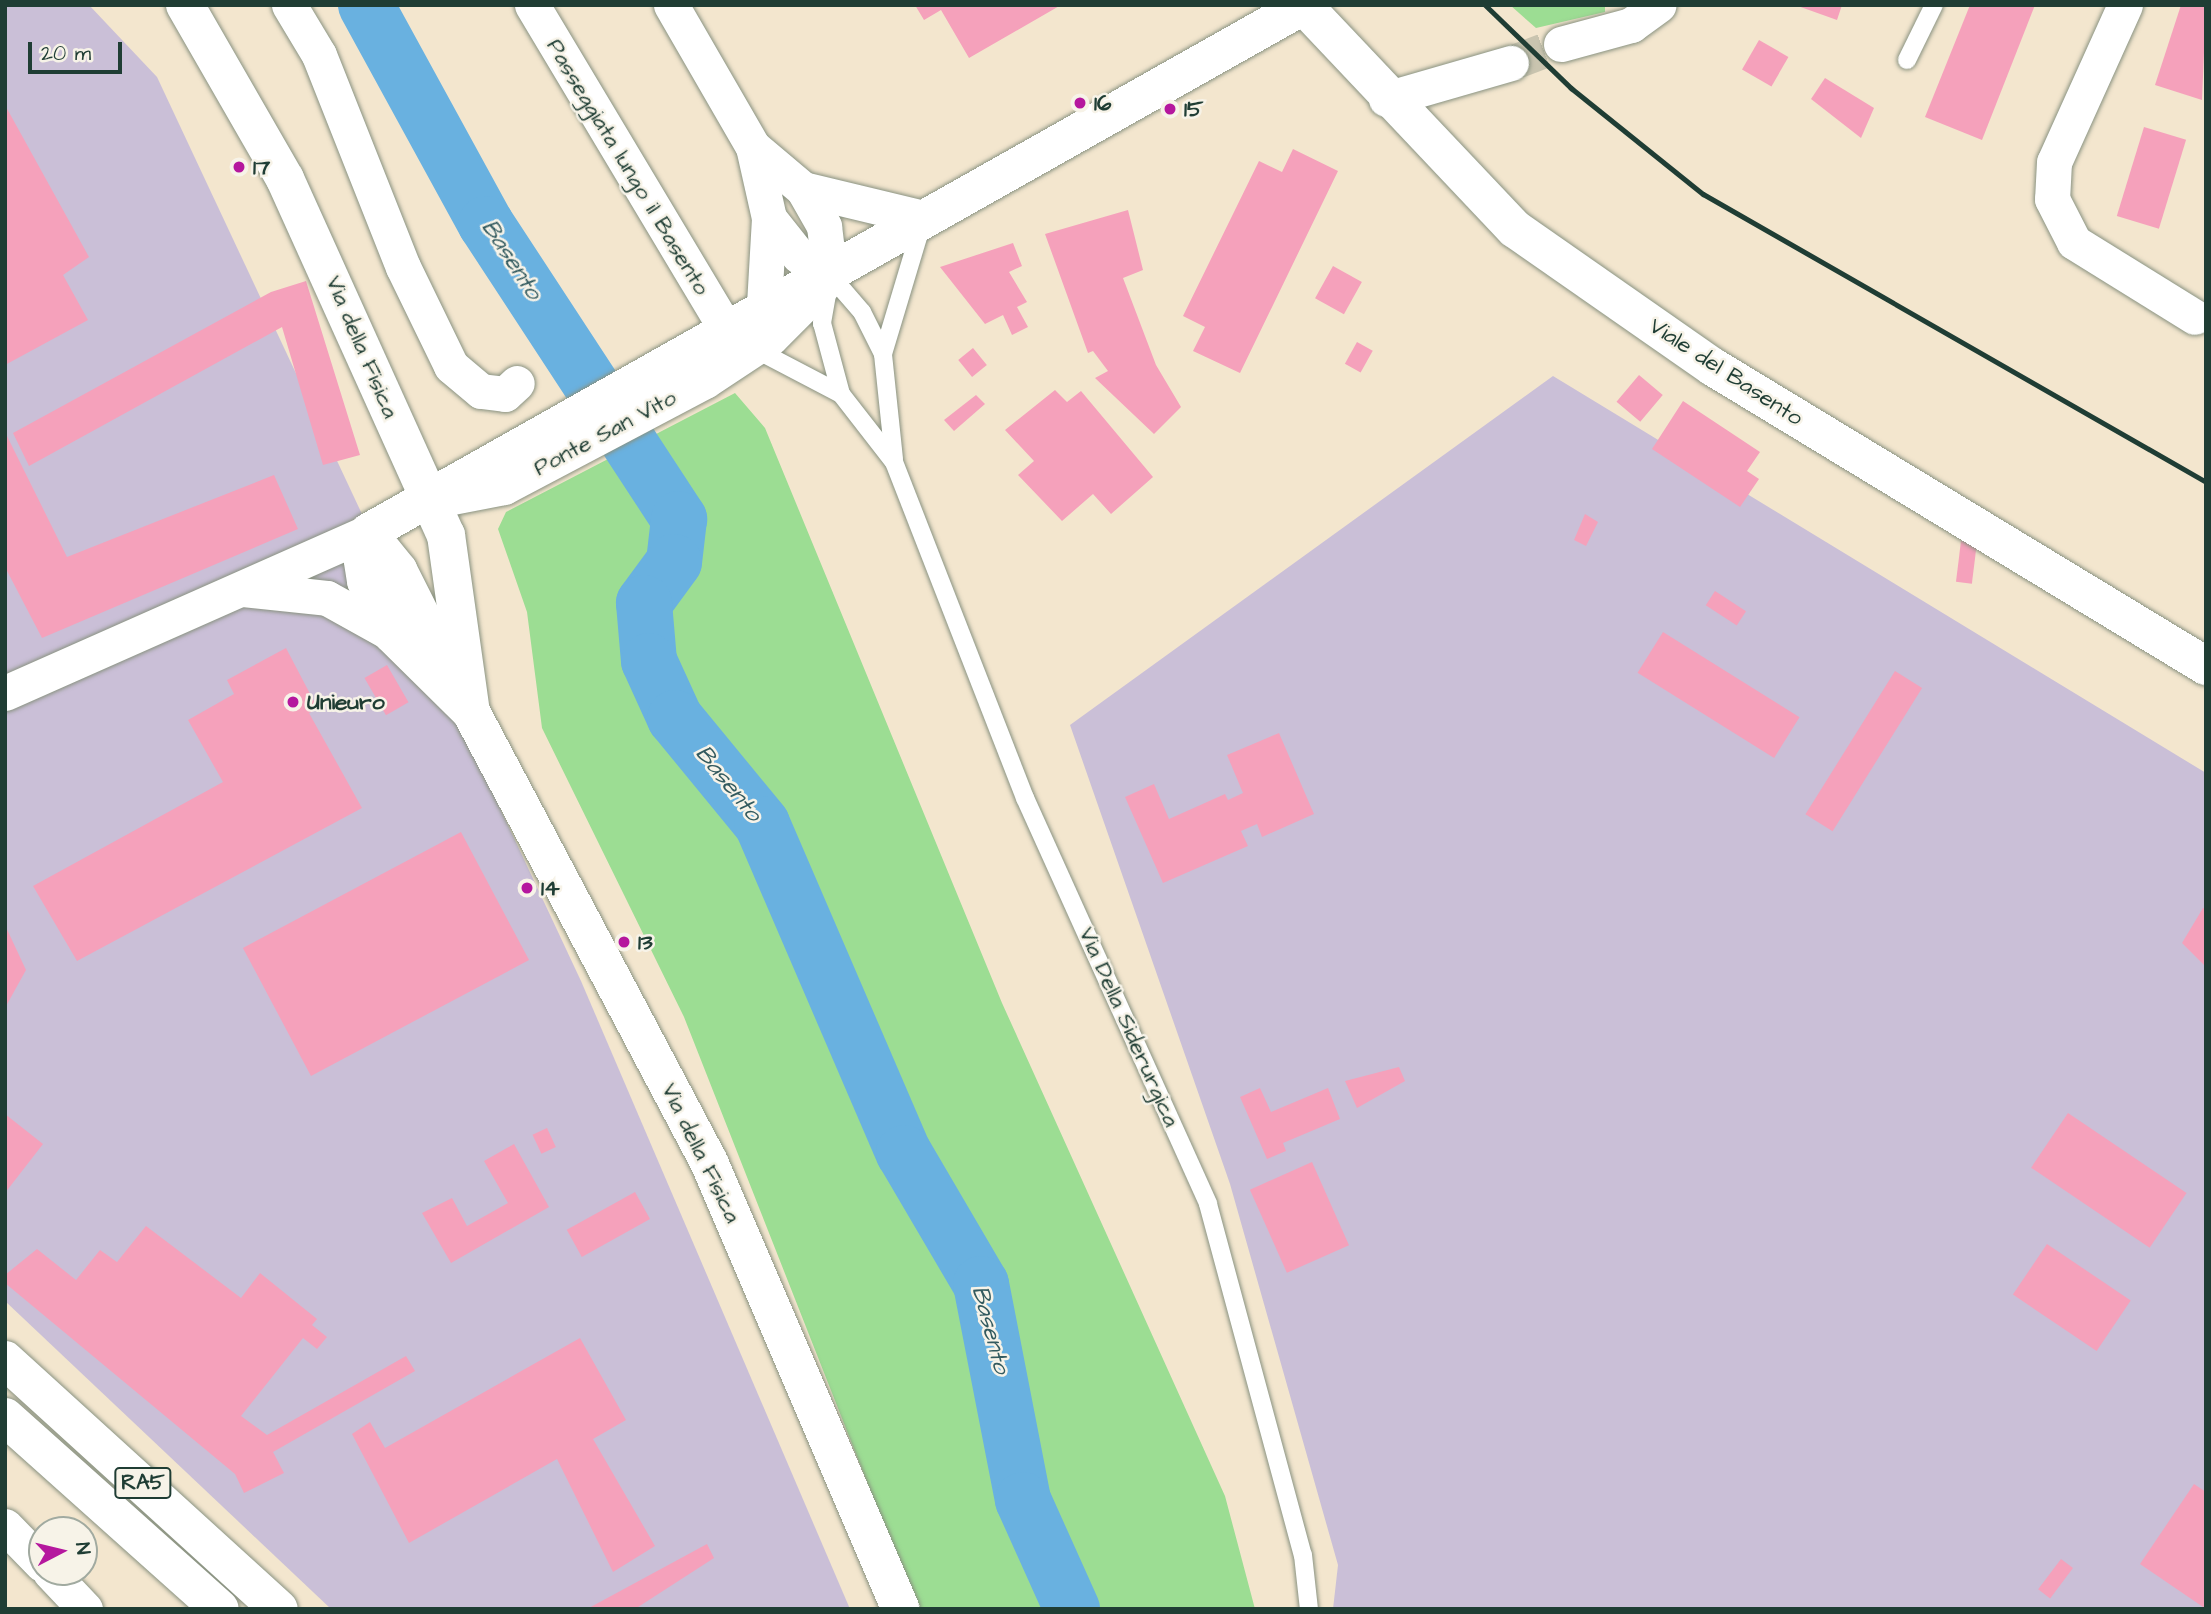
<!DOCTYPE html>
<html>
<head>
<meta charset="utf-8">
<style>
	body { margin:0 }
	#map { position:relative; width:2211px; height:1614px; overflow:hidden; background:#f3e6ce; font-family:"Architects Daughter",sans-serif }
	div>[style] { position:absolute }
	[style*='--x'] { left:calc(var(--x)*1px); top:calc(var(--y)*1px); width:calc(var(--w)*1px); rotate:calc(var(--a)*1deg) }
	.industrial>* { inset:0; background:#cabfd7 }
	.green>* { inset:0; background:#9cdd93 }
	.river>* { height:56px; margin:-28px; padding:0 28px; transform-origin:28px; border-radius:28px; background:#69b1e0 }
	.building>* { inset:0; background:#f5a1bb; transform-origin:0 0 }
	.street-tunnel>* { height:35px; margin-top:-17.5px; transform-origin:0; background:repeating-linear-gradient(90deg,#c9c4af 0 35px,transparent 0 53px) }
	.roads { filter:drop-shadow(0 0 2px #899281) drop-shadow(0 0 2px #899281) }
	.lane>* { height:18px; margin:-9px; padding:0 9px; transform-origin:9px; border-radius:9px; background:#fff }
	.street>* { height:35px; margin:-17.5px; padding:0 17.5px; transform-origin:17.5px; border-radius:17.5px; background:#fff }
	.secondary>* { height:38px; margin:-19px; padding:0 19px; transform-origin:19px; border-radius:19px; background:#fff }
	.primary>* { height:38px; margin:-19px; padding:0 19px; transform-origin:19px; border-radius:19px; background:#fff }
	.highway>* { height:38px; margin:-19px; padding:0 19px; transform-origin:19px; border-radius:19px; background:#fff }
	.rail>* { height:5px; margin:-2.5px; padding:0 2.5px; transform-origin:2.5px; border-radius:2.5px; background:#1f3d34 }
	.dots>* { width:19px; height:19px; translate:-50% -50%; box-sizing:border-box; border:4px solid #f7f3e8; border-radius:50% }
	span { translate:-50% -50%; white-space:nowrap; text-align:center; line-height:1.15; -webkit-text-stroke:5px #f7f3e8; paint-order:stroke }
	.shield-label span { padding:2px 5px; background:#f7f3e8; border:2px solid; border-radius:5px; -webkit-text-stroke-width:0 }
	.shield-label { font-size:21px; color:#1f3d34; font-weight:700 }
	.poi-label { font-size:23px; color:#1f3d34; font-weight:700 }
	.left { translate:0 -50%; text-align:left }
	.street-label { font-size:23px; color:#1f3d34 }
	.water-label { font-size:24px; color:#325a5f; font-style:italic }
	.frame { position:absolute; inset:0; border:7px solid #1f3d34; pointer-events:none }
	.north { position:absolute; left:28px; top:1516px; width:70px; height:70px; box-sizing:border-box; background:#f7f3e8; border:2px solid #a1aaa0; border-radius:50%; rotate:83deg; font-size:19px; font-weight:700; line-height:28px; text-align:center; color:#1f3d34 }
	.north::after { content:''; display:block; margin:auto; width:24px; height:32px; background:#b5179e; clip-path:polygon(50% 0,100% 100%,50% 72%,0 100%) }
	.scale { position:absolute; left:28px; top:42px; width:94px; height:32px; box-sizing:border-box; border:4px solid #1f3d34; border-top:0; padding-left:9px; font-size:21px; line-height:24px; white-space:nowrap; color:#1f3d34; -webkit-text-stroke:5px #f7f3e8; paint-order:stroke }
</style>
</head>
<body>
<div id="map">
	<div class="industrial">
		<i style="clip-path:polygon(5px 5px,89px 5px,157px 77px,581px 981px,850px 1609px,331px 1609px,5px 1301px)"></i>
		<i style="clip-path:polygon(1553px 376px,2206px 773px,2206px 1609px,1333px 1609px,1338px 1565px,1230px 1184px,1070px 725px)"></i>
	</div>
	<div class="green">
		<i style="clip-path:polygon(1510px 5px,1605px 5px,1605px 12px,1536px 28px)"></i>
		<i style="clip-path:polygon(735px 393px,765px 428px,1002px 1003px,1225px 1496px,1255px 1609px,917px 1609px,684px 1017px,542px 728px,527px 612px,498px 529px,506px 512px)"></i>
	</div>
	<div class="river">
		<i style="--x:366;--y:5;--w:250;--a:61.3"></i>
		<i style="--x:486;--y:224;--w:353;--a:56.8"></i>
		<i style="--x:679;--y:519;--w:43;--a:96.6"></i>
		<i style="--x:674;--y:562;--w:51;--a:126.2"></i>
		<i style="--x:644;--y:603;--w:58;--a:85.1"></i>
		<i style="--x:649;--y:661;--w:63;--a:65.5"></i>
		<i style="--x:675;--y:718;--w:137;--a:50.6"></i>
		<i style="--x:762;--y:824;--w:358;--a:66.7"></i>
		<i style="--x:904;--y:1153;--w:152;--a:59.6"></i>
		<i style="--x:981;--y:1284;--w:220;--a:79"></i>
		<i style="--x:1023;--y:1500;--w:120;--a:65.8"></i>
	</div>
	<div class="building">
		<i style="clip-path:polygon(915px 5px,1061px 5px,969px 58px,941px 10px,924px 20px)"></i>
		<i style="clip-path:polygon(1795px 5px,1842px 5px,1837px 20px)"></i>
		<i style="clip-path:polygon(1970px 5px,2035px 5px,1982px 140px,1925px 117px)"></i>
		<i style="clip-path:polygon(2181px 5px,2206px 5px,2202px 100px,2155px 85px)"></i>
		<i style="left:1759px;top:40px;width:34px;height:34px;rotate:30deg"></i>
		<i style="clip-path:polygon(1825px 78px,1874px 108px,1861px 138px,1811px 99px)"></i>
		<i style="clip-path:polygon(5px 105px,89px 257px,63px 275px,88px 320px,5px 365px)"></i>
		<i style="left:2144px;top:127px;width:44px;height:93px;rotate:17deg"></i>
		<i style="clip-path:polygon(1293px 149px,1338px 171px,1240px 373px,1193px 351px,1205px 327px,1183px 316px,1259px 161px,1282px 172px)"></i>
		<i style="clip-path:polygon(1128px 210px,1143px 270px,1123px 278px,1156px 365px,1181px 407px,1154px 434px,1095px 378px,1108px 371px,1093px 351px,1088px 353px,1045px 234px)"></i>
		<i style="clip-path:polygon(1013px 243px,1022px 266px,1009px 272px,1027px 302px,1017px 307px,1028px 327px,1012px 335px,1003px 315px,985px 324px,940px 267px)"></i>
		<i style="left:1333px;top:266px;width:33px;height:37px;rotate:29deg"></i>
		<i style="clip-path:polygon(306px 281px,360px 455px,323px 465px,282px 327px,29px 466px,13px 433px,271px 292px)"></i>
		<i style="left:1357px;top:342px;width:18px;height:25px;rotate:29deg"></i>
		<i style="left:973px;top:348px;width:22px;height:19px;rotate:51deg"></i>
		<i style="left:1639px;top:375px;width:31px;height:35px;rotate:40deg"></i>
		<i style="clip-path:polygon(1055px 390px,1067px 402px,1081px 391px,1153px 477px,1111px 514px,1093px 494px,1062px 521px,1018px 475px,1034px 461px,1005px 430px)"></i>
		<i style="clip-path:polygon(976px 395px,985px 404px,954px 431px,944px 420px)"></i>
		<i style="clip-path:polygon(1683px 401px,1760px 452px,1747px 471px,1759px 479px,1740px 507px,1652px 449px)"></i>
		<i style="clip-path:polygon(5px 432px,67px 557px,274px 475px,298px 529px,42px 638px,5px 567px)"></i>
		<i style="clip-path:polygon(1585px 514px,1598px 522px,1586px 546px,1574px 540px)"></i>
		<i style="left:1961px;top:541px;width:16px;height:41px;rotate:7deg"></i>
		<i style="left:1715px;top:591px;width:37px;height:17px;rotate:33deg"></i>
		<i style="left:1663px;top:632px;width:161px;height:48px;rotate:32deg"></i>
		<i style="clip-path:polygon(286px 648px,318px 709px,309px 713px,362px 808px,77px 961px,33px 886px,223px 782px,188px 720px,234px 694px,227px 680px)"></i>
		<i style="left:387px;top:665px;width:43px;height:26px;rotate:60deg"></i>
		<i style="left:1895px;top:671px;width:32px;height:169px;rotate:32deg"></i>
		<i style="clip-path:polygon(1279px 733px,1314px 814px,1262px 837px,1257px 824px,1241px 831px,1248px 846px,1163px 883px,1125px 797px,1154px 784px,1169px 819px,1225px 794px,1228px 800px,1243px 793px,1227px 755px)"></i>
		<i style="left:461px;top:832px;width:145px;height:247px;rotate:62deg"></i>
		<i style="clip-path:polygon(2203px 908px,2206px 909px,2206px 967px,2182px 943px)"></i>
		<i style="clip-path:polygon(5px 925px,26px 970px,5px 1008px)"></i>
		<i style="clip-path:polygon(1399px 1067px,1405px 1081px,1357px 1108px,1345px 1081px)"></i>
		<i style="clip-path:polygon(1260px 1088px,1271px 1112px,1328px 1088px,1340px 1119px,1283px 1143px,1286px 1151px,1267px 1159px,1240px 1097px)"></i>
		<i style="left:2068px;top:1113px;width:143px;height:66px;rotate:34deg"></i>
		<i style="clip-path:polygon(5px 1114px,43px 1144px,5px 1193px)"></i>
		<i style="left:547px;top:1128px;width:21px;height:16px;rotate:65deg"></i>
		<i style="clip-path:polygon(514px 1144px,549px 1207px,451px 1263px,422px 1213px,452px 1198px,467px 1226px,508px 1203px,484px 1161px)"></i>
		<i style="left:1312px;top:1162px;width:91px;height:68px;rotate:66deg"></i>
		<i style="left:635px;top:1192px;width:31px;height:78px;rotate:61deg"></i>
		<i style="clip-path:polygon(146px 1226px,241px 1298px,260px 1273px,317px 1319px,312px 1325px,327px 1337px,317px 1349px,303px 1338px,241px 1416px,267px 1435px,406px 1356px,415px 1371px,273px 1452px,284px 1473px,244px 1493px,235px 1474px,5px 1283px,5px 1275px,37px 1249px,76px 1280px,100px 1250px,117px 1262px)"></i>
		<i style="left:2047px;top:1244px;width:101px;height:61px;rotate:34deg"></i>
		<i style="clip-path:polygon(580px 1338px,626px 1420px,593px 1439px,655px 1546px,613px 1572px,557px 1459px,409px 1543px,352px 1434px,370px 1422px,385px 1448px)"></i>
		<i style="clip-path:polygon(2194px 1484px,2206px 1492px,2206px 1609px,2140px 1564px)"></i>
		<i style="clip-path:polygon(707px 1544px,714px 1558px,635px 1609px,587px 1609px)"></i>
		<i style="left:2061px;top:1559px;width:15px;height:38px;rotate:37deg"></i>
	</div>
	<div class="street-tunnel">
		<i style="--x:1511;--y:63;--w:53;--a:-20.8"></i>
	</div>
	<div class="roads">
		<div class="lane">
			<i style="--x:1907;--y:60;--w:61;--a:-63.9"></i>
			<i style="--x:830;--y:275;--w:49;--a:49.1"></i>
			<i style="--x:862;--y:312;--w:47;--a:63.4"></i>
			<i style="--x:828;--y:289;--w:35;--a:100"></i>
			<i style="--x:822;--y:323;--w:73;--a:75"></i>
			<i style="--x:755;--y:349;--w:97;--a:27.6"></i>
			<i style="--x:841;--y:394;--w:86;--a:52.1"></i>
			<i style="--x:894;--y:462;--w:361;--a:68.7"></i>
			<i style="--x:1025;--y:798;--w:445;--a:65.7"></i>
			<i style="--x:1208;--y:1204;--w:364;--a:74.9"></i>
			<i style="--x:1303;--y:1555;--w:54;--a:83.7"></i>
			<i style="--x:894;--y:459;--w:106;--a:-96"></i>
			<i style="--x:883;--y:354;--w:136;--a:-73.3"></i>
		</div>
		<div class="street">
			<i style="--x:289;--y:5;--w:58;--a:59"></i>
			<i style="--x:319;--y:55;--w:228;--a:68.4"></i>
			<i style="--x:403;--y:267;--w:110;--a:64.1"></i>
			<i style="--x:451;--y:366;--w:39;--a:40"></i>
			<i style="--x:481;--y:391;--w:24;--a:7"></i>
			<i style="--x:505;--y:394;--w:16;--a:-43"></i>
			<i style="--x:532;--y:5;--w:375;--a:59.1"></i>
			<i style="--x:671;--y:5;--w:164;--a:60"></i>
			<i style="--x:753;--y:147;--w:73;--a:77.3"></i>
			<i style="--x:769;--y:218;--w:86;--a:93.3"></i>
			<i style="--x:2125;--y:5;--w:172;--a:114.3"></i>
			<i style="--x:2054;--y:162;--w:37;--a:93"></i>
			<i style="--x:2052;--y:199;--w:48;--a:62.9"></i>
			<i style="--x:2074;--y:242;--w:142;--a:31.8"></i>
			<i style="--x:1561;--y:44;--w:73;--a:-15.2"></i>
			<i style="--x:1631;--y:25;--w:34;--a:-36"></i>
			<i style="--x:1386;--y:99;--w:130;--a:-16.1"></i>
			<i style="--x:753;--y:147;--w:65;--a:40"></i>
			<i style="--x:803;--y:189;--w:124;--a:13.5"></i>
			<i style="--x:803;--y:189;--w:43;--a:60.4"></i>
			<i style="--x:824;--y:226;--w:49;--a:83"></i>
			<i style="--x:769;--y:218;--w:48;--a:51.7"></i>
			<i style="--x:799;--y:256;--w:36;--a:32"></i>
			<i style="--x:243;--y:589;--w:84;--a:6.1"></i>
			<i style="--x:327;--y:598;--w:74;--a:29"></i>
			<i style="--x:5;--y:693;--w:398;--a:-23.9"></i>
			<i style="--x:369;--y:532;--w:48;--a:51"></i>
			<i style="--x:399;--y:569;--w:147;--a:63.3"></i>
			<i style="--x:5;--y:1526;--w:53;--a:45.8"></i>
			<i style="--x:50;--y:1572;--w:51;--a:46.6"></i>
		</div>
		<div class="secondary">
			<i style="--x:185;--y:5;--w:201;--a:60.1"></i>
			<i style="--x:285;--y:179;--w:391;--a:65.7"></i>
			<i style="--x:446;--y:535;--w:179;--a:82"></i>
			<i style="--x:471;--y:712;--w:509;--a:62.13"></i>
			<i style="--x:709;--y:1162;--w:486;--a:66.8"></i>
			<i style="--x:447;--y:497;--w:58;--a:-10.9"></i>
			<i style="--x:504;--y:486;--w:227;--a:-27.8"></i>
			<i style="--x:705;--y:380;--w:78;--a:-33.5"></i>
			<i style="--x:770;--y:337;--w:74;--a:-45"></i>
			<i style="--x:471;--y:712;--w:111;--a:-135.4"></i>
			<i style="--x:392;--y:634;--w:59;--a:-116.1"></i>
			<i style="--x:366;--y:581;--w:24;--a:-99"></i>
			<i style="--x:362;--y:557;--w:26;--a:-74"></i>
			<i style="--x:369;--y:532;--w:1072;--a:-29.39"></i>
		</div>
		<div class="primary">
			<i style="--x:1303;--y:5;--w:308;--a:46.6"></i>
			<i style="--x:1515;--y:229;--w:241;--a:34.9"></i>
			<i style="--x:1713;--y:367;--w:577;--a:31.24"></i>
		</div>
		<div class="highway">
			<i style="--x:5;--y:1360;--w:370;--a:42.3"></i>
			<i style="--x:5;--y:1417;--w:288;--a:41.8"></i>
		</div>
	</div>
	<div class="rail">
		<i style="--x:1485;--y:5;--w:120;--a:44"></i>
		<i style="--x:1571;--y:88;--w:169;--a:38.8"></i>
		<i style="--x:1703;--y:194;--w:580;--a:29.79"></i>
	</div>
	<div class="dots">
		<i style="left:1080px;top:103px;background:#b5179e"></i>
		<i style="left:1170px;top:109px;background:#b5179e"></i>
		<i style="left:239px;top:167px;background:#b5179e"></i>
		<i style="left:293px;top:702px;background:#b5179e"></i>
		<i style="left:527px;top:888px;background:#b5179e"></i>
		<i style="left:624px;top:942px;background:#b5179e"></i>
	</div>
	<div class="shield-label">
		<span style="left:143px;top:1483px">RA5</span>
	</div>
	<div class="poi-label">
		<span class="left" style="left:1094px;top:103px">16</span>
		<span class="left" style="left:1184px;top:109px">15</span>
		<span class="left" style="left:253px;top:167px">17</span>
		<span class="left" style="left:307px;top:702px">Unieuro</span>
		<span class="left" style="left:541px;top:888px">14</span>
		<span class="left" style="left:638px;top:942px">13</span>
	</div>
	<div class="street-label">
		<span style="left:628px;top:167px;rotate:59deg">Passeggiata lungo il Basento</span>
		<span style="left:362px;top:347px;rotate:67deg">Via della Fisica</span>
		<span style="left:1726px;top:372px;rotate:33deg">Viale del Basento</span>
		<span style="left:605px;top:433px;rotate:-28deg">Ponte San Vito</span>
		<span style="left:1129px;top:1027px;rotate:66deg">Via Della Siderurgica</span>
		<span style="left:701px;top:1153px;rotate:64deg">Via della Fisica</span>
	</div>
	<div class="water-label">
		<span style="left:511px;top:260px;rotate:57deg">Basento</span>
		<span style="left:728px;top:784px;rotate:51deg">Basento</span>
		<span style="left:990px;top:1330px;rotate:75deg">Basento</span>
	</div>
	<div class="frame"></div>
	<div class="north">N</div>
	<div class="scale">20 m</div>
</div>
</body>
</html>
